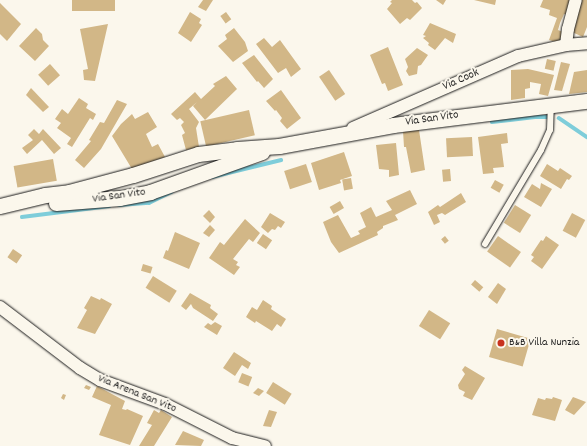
<!DOCTYPE html>
<html>
<head>
<meta charset="utf-8">
<style>
	body { margin:0 }
	#map { position:relative; width:587px; height:446px; overflow:hidden; background:#fbf7ec; font-family:Dekko,sans-serif }
	div>[style] { position:absolute }
	[style*='--x'] { left:calc(var(--x)*1px); top:calc(var(--y)*1px); width:calc(var(--w)*1px); rotate:calc(var(--a)*1deg) }
	.stream>* { height:3.5px; margin:-1.75px; padding:0 1.75px; transform-origin:1.75px; border-radius:1.75px; background:#7ecdda }
	.building>* { inset:0; background:#d2b787; transform-origin:0 0 }
	.roads { filter:drop-shadow(0 0 1px #1c1c1c) drop-shadow(0 0 1px #1c1c1c) }
	.service>* { height:6px; margin:-3px; padding:0 3px; transform-origin:3px; border-radius:3px; background:#fbf7ec }
	.minor>* { height:12px; margin:-6px; padding:0 6px; transform-origin:6px; border-radius:6px; background:#fbf7ec }
	.tertiary>* { height:15px; margin:-7.5px; padding:0 7.5px; transform-origin:7.5px; border-radius:7.5px; background:#fbf7ec }
	.dots>* { width:11px; height:11px; translate:-50% -50%; box-sizing:border-box; border:2px solid #fbf7ec; border-radius:50% }
	span { translate:-50% -50%; white-space:nowrap; text-align:center; line-height:1.15; -webkit-text-stroke:4px #fbf7ec; paint-order:stroke }
	.street-label { font-size:12px; color:#1c1c1c }
	.poi-label { font-size:12px; color:#1c1c1c }
	.left { translate:0 -50%; text-align:left }
</style>
</head>
<body>
<div id="map">
	<div class="stream">
		<i style="--x:559;--y:118;--w:34;--a:34"></i>
		<i style="--x:492;--y:122;--w:43;--a:-6.6"></i>
		<i style="--x:535;--y:117;--w:13;--a:0"></i>
		<i style="--x:212;--y:177;--w:71;--a:-13.8"></i>
		<i style="--x:119;--y:205;--w:30;--a:-4"></i>
		<i style="--x:149;--y:203;--w:25;--a:-26"></i>
		<i style="--x:22;--y:217;--w:88;--a:-7.2"></i>
	</div>
	<div class="building">
		<i style="left:72px;top:0;width:43px;height:11px"></i>
		<i style="clip-path:polygon(203px 0,213px 0,206px 11px,198px 7px)"></i>
		<i style="clip-path:polygon(392px 0,412px 0,415px 3px,417px 2px,422px 8px,410px 20px,407px 18px,400px 24px,387px 9px,392px 3px,390px 2px)"></i>
		<i style="clip-path:polygon(436px 0,446px 0,443px 5px)"></i>
		<i style="clip-path:polygon(474px 0,496px 0,495px 5px)"></i>
		<i style="clip-path:polygon(543px 0,574px 0,568px 15px,564px 14px,560px 23px,558px 30px,563px 32px,559px 43px,549px 40px,557px 18px,549px 15px,550px 10px,540px 7px)"></i>
		<i style="clip-path:polygon(582px 0,587px 0,587px 27px,583px 37px,572px 32px)"></i>
		<i style="clip-path:polygon(0 3px,21px 24px,7px 41px,0 34px)"></i>
		<i style="clip-path:polygon(190px 12px,201px 19px,199px 23px,202px 25px,191px 42px,178px 33px)"></i>
		<i style="left:226px;top:12px;width:9px;height:7px;rotate:54deg"></i>
		<i style="clip-path:polygon(430px 23px,456px 34px,453px 43px,445px 38px,435px 50px,428px 45px,429px 43px,423px 38px,426px 36px,423px 35px)"></i>
		<i style="clip-path:polygon(108px 24px,95px 81px,84px 80px,83px 70px,88px 69px,80px 29px)"></i>
		<i style="clip-path:polygon(36px 28px,42px 34px,43px 40px,49px 46px,35px 61px,19px 46px)"></i>
		<i style="clip-path:polygon(234px 28px,245px 42px,248px 51px,233px 62px,218px 46px,227px 39px,225px 35px)"></i>
		<i style="clip-path:polygon(264px 38px,272px 47px,280px 40px,301px 69px,291px 77px,286px 68px,278px 73px,256px 44px)"></i>
		<i style="clip-path:polygon(388px 47px,403px 85px,388px 91px,385px 83px,382px 84px,370px 55px)"></i>
		<i style="clip-path:polygon(417px 48px,428px 55px,421px 65px,418px 66px,417px 74px,409px 76px,406px 71px,408px 67px,405px 59px)"></i>
		<i style="clip-path:polygon(254px 55px,273px 79px,264px 88px,258px 81px,257px 82px,242px 63px)"></i>
		<i style="left:547px;top:59px;width:9px;height:10px;rotate:13deg"></i>
		<i style="clip-path:polygon(561px 62px,570px 64px,562px 91px,554px 90px)"></i>
		<i style="left:50px;top:64px;width:15px;height:16px;rotate:48deg"></i>
		<i style="clip-path:polygon(528px 69px,554px 75px,548px 96px,539px 94px,541px 84px,530px 82px,530px 88px,525px 89px,525px 98px,511px 100px,511px 70px)"></i>
		<i style="left:329px;top:70px;width:29px;height:12px;rotate:56deg"></i>
		<i style="clip-path:polygon(587px 70px,587px 92px,569px 94px,574px 72px)"></i>
		<i style="clip-path:polygon(226px 76px,237px 89px,205px 120px,193px 106px,197px 102px,189px 109px,199px 122px,196px 128px,199px 147px,186px 150px,182px 135px,185px 133px,181px 125px,184px 122px,180px 118px,177px 120px,171px 114px,195px 92px,201px 99px,215px 86px,213px 84px)"></i>
		<i style="clip-path:polygon(31px 88px,49px 107px,43px 112px,26px 95px)"></i>
		<i style="clip-path:polygon(281px 90px,301px 118px,287px 129px,280px 121px,282px 118px,276px 110px,275px 111px,266px 101px)"></i>
		<i style="clip-path:polygon(79px 98px,88px 104px,86px 108px,96px 114px,93px 120px,90px 118px,72px 147px,67px 144px,71px 138px,57px 128px,61px 123px,55px 119px,62px 109px,68px 114px)"></i>
		<i style="clip-path:polygon(117px 100px,127px 104px,101px 149px,84px 168px,75px 160px,91px 141px,89px 140px,100px 122px,104px 123px)"></i>
		<i style="left:249px;top:110px;width:26px;height:50px;rotate:77deg"></i>
		<i style="clip-path:polygon(148px 112px,157px 127px,146px 134px,152px 147px,158px 144px,165px 157px,132px 169px,112px 136px,121px 124px,132px 114px,135px 119px)"></i>
		<i style="clip-path:polygon(34px 129px,39px 134px,43px 129px,61px 148px,54px 154px,42px 140px,27px 154px,22px 148px,33px 140px,28px 135px)"></i>
		<i style="clip-path:polygon(419px 130px,425px 170px,411px 173px,406px 147px,404px 147px,403px 131px)"></i>
		<i style="clip-path:polygon(507px 133px,508px 143px,501px 144px,504px 167px,493px 168px,494px 173px,483px 174px,478px 137px)"></i>
		<i style="left:472px;top:137px;width:19px;height:26px;rotate:87deg"></i>
		<i style="clip-path:polygon(396px 143px,399px 175px,389px 177px,389px 170px,379px 169px,376px 145px)"></i>
		<i style="clip-path:polygon(344px 152px,352px 176px,340px 180px,341px 183px,319px 190px,311px 163px)"></i>
		<i style="left:53px;top:159px;width:22px;height:40px;rotate:80deg"></i>
		<i style="left:306px;top:164px;width:19px;height:23px;rotate:72deg"></i>
		<i style="clip-path:polygon(547px 164px,558px 171px,560px 168px,572px 176px,569px 180px,567px 179px,561px 189px,540px 176px)"></i>
		<i style="left:450px;top:169px;width:12px;height:8px;rotate:85deg"></i>
		<i style="left:351px;top:178px;width:11px;height:9px;rotate:80deg"></i>
		<i style="left:495px;top:180px;width:10px;height:9px;rotate:29deg"></i>
		<i style="clip-path:polygon(541px 183px,552px 189px,541px 207px,524px 197px,532px 184px,540px 189px)"></i>
		<i style="clip-path:polygon(410px 190px,417px 204px,395px 215px,398px 220px,383px 226px,383px 228px,377px 232px,378px 235px,339px 253px,331px 242px,323px 222px,338px 215px,351px 238px,360px 234px,358px 231px,366px 227px,360px 213px,371px 207px,376px 217px,392px 210px,386px 201px)"></i>
		<i style="clip-path:polygon(461px 193px,466px 202px,445px 215px,442px 213px,437px 215px,440px 222px,434px 225px,428px 212px,438px 205px,440px 207px)"></i>
		<i style="left:340px;top:201px;width:8px;height:12px;rotate:60deg"></i>
		<i style="left:515px;top:205px;width:19px;height:21px;rotate:32deg"></i>
		<i style="clip-path:polygon(209px 210px,215px 217px,210px 223px,203px 216px)"></i>
		<i style="clip-path:polygon(270px 213px,285px 222px,281px 228px,278px 226px,275px 230px,272px 229px,268px 233px,261px 227px)"></i>
		<i style="left:572px;top:213px;width:15px;height:20px;rotate:28deg"></i>
		<i style="clip-path:polygon(245px 219px,260px 233px,253px 242px,249px 239px,233px 259px,238px 262px,236px 265px,240px 267px,234px 275px,209px 258px,220px 242px,224px 245px)"></i>
		<i style="clip-path:polygon(210px 225px,215px 230px,209px 237px,203px 233px)"></i>
		<i style="clip-path:polygon(175px 232px,200px 243px,189px 269px,163px 258px,166px 250px,168px 251px)"></i>
		<i style="left:263px;top:234px;width:11px;height:11px;rotate:34deg"></i>
		<i style="left:445px;top:236px;width:6px;height:5px;rotate:51deg"></i>
		<i style="left:498px;top:236px;width:28px;height:19px;rotate:35deg"></i>
		<i style="clip-path:polygon(546px 236px,559px 245px,542px 269px,531px 261px,534px 257px,531px 255px,541px 240px,543px 241px)"></i>
		<i style="left:13px;top:249px;width:11px;height:10px;rotate:34deg"></i>
		<i style="left:143px;top:264px;width:10px;height:7px;rotate:17deg"></i>
		<i style="left:153px;top:276px;width:28px;height:14px;rotate:32deg"></i>
		<i style="left:475px;top:280px;width:11px;height:6px;rotate:41deg"></i>
		<i style="clip-path:polygon(498px 283px,506px 289px,497px 304px,488px 297px)"></i>
		<i style="clip-path:polygon(190px 293px,211px 305px,210px 308px,218px 314px,213px 321px,193px 308px,191px 304px,186px 310px,181px 306px)"></i>
		<i style="clip-path:polygon(91px 296px,100px 300px,101px 298px,112px 304px,95px 334px,77px 328px,87px 310px,84px 308px)"></i>
		<i style="clip-path:polygon(263px 300px,272px 306px,271px 309px,286px 319px,281px 327px,277px 324px,272px 331px,256px 321px,255px 323px,246px 317px,252px 307px,257px 310px)"></i>
		<i style="left:429px;top:310px;width:25px;height:19px;rotate:32deg"></i>
		<i style="clip-path:polygon(215px 322px,222px 326px,217px 335px,204px 327px,208px 323px,211px 325px)"></i>
		<i style="left:497px;top:329px;width:35px;height:29px;rotate:16deg"></i>
		<i style="clip-path:polygon(234px 352px,251px 363px,248px 369px,242px 365px,235px 376px,223px 368px)"></i>
		<i style="clip-path:polygon(465px 366px,485px 378px,472px 400px,463px 396px,465px 392px,459px 389px,458px 385px,465px 374px,462px 370px)"></i>
		<i style="left:242px;top:373px;width:11px;height:10px;rotate:22deg"></i>
		<i style="left:273px;top:382px;width:22px;height:13px;rotate:32deg"></i>
		<i style="clip-path:polygon(86px 385px,91px 387px,89px 390px,84px 388px)"></i>
		<i style="clip-path:polygon(97px 386px,125px 401px,122px 409px,126px 410px,127px 409px,143px 416px,130px 445px,99px 435px,111px 405px,92px 397px)"></i>
		<i style="clip-path:polygon(258px 388px,264px 391px,259px 396px,253px 393px)"></i>
		<i style="clip-path:polygon(63px 394px,66px 395px,64px 400px,61px 398px)"></i>
		<i style="clip-path:polygon(553px 397px,562px 400px,555px 421px,532px 415px,538px 398px,545px 400px,546px 398px,552px 399px)"></i>
		<i style="clip-path:polygon(573px 397px,586px 402px,574px 415px,565px 410px)"></i>
		<i style="clip-path:polygon(154px 410px,159px 413px,161px 410px,172px 417px,154px 446px,139px 446px,152px 425px,147px 423px)"></i>
		<i style="clip-path:polygon(269px 410px,277px 412px,271px 427px,263px 426px)"></i>
		<i style="clip-path:polygon(183px 431px,204px 440px,201px 446px,175px 445px)"></i>
	</div>
	<div class="roads">
		<div class="service">
			<i style="--x:485;--y:244;--w:109;--a:-59.2"></i>
			<i style="--x:541;--y:150;--w:22;--a:-66"></i>
			<i style="--x:550;--y:130;--w:24;--a:-88"></i>
		</div>
		<div class="minor">
			<i style="--x:566;--y:45;--w:16;--a:-83"></i>
			<i style="--x:568;--y:29;--w:30;--a:-75"></i>
			<i style="--x:353;--y:128;--w:180;--a:-23.6"></i>
			<i style="--x:518;--y:56;--w:49;--a:-12.9"></i>
			<i style="--x:566;--y:45;--w:21;--a:-5"></i>
			<i style="--x:0;--y:307;--w:101;--a:37.3"></i>
			<i style="--x:80;--y:368;--w:23;--a:31"></i>
			<i style="--x:100;--y:380;--w:69;--a:20.3"></i>
			<i style="--x:165;--y:404;--w:75;--a:26.9"></i>
			<i style="--x:232;--y:438;--w:34;--a:14"></i>
		</div>
		<div class="tertiary">
			<i style="--x:56;--y:203;--w:64;--a:-4.5"></i>
			<i style="--x:120;--y:198;--w:31;--a:-11"></i>
			<i style="--x:150;--y:192;--w:119;--a:-19.7"></i>
			<i style="--x:0;--y:206;--w:46;--a:-13.7"></i>
			<i style="--x:45;--y:195;--w:24;--a:-7"></i>
			<i style="--x:69;--y:192;--w:66;--a:-14.9"></i>
			<i style="--x:133;--y:175;--w:68;--a:-17.9"></i>
			<i style="--x:198;--y:154;--w:39;--a:-7"></i>
			<i style="--x:237;--y:149;--w:42;--a:-4.1"></i>
			<i style="--x:279;--y:146;--w:116;--a:-10.4"></i>
			<i style="--x:393;--y:125;--w:195;--a:-7.1"></i>
		</div>
	</div>
	<div class="dots">
		<i style="left:501px;top:343px;background:#c8321e"></i>
	</div>
	<div class="street-label">
		<span style="left:461px;top:80px;rotate:-24deg">Via Cook</span>
		<span style="left:432px;top:119px;rotate:-8deg">Via San Vito</span>
		<span style="left:119px;top:196px;rotate:-8deg">Via San Vito</span>
		<span style="left:137px;top:394px;rotate:22deg">Via Arena San Vito</span>
	</div>
	<div class="poi-label">
		<span class="left" style="left:509px;top:343px">B&amp;B Villa Nunzia</span>
	</div>
</div>
</body>
</html>
